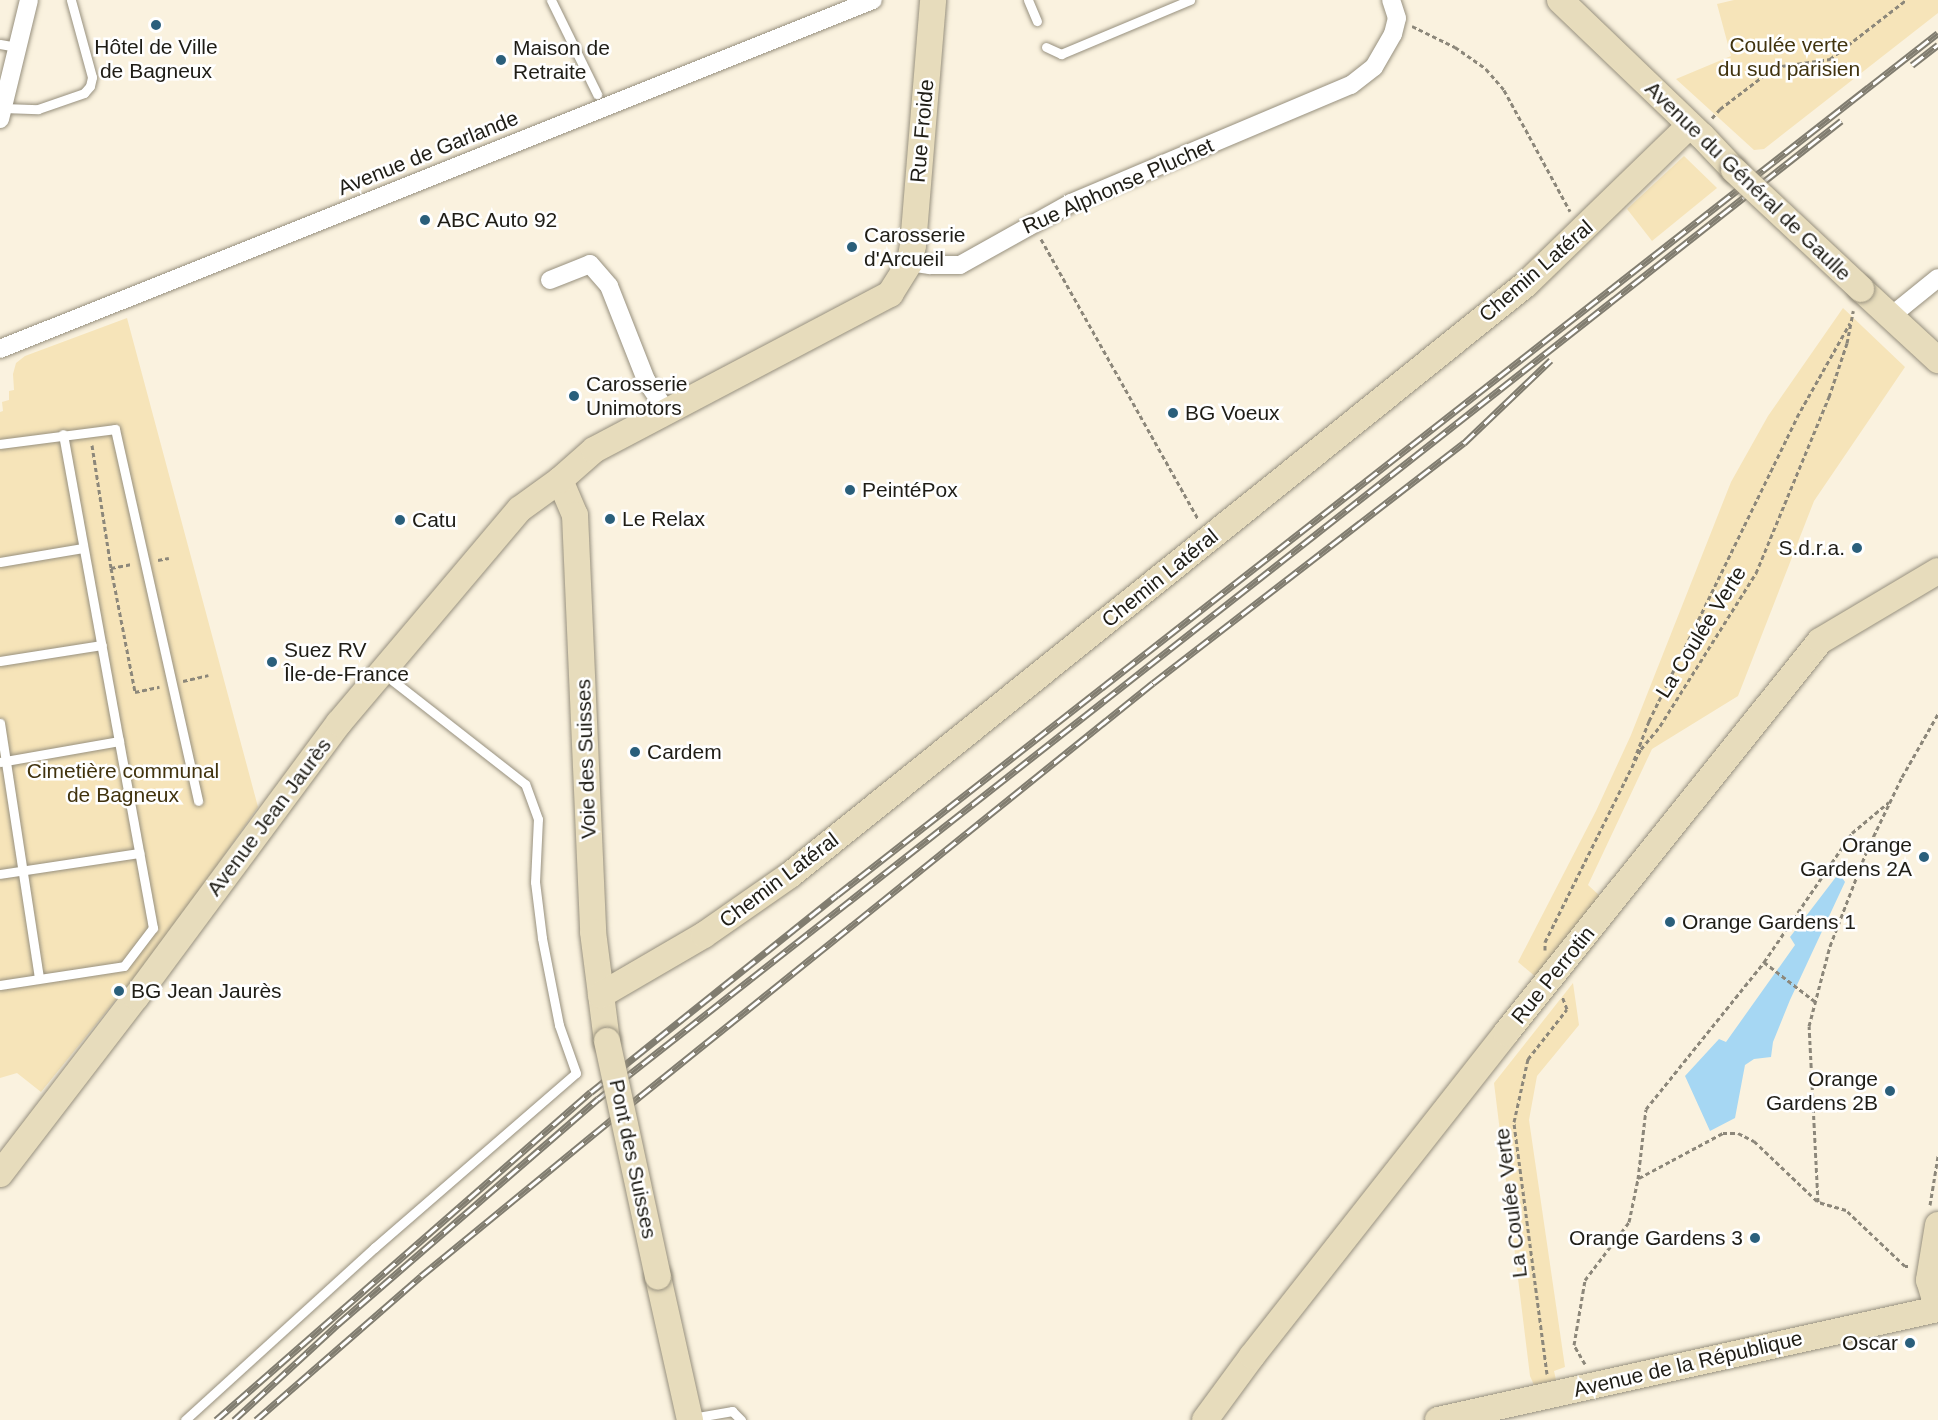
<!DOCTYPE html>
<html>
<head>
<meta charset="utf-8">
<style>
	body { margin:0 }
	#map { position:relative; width:1938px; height:1420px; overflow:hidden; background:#faf2df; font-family:Arial,sans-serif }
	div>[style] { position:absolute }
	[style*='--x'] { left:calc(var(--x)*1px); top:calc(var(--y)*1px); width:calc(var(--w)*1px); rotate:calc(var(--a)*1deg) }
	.green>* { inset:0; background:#f6e4b9 }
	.water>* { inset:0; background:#a6d7f3 }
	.path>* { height:3px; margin-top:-1.5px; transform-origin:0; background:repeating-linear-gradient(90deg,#8c877a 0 4.5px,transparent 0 7.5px) }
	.roads { filter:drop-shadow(0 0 2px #97907e) drop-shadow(0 0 2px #97907e) }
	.lane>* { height:9px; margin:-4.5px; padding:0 4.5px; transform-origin:4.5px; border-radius:4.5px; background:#fff }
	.street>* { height:18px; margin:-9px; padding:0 9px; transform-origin:9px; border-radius:9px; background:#fff }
	.secondary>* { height:26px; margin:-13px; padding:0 13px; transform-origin:13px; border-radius:13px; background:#e7dcbc }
	.rail>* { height:7px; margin-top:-3.5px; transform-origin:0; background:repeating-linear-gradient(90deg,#fff 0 14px,#817d70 0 28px); box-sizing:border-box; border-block:2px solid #817d70 }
	.bridges { filter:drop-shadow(0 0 2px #97907e) drop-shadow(0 0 2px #97907e) }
	.secondary-bridge>* { height:26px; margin:-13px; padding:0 13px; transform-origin:13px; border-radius:13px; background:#e7dcbc }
	.dots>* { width:16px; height:16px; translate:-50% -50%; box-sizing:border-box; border:3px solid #fff; border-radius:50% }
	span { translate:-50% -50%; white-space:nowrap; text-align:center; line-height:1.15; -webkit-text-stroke:5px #fff; paint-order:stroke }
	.park-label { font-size:21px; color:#41330e }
	.poi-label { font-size:21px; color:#1f1d16 }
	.left { translate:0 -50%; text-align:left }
	.right { translate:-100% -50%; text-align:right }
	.street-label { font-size:21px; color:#1f1d16 }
</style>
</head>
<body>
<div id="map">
	<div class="green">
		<i style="clip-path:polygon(1734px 0,1938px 0,1938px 13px,1764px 149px,1754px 150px,1676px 79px,1731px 56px,1717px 4px)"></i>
		<i style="clip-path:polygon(1684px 156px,1717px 188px,1652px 241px,1627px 209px)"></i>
		<i style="clip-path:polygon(1843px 308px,1905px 367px,1814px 501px,1738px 696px,1652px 749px,1588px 885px,1600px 896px,1536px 977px,1518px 962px,1596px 811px,1631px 735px,1731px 482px,1768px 416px)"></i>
		<i style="clip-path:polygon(127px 318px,258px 807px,166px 938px,41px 1092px,17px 1073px,0 1078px,0 412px,3px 411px,2px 402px,9px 400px,9px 391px,14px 390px,13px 374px,16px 363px,25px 356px)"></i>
		<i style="clip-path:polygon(1573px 983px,1579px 1025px,1537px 1076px,1529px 1120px,1565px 1367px,1554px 1371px,1556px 1380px,1534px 1385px,1530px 1376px,1494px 1083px)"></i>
	</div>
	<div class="water">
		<i style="clip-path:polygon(1839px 873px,1845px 882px,1790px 1000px,1773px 1042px,1771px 1057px,1754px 1059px,1745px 1065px,1735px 1118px,1710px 1131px,1685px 1076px,1719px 1039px,1726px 1042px,1795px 945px,1790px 937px)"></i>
	</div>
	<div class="path">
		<i style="--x:1412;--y:26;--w:48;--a:26"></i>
		<i style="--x:1455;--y:47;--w:38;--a:35"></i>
		<i style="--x:1486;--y:69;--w:28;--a:49"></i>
		<i style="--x:1504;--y:90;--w:138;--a:61.4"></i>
		<i style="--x:1712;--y:118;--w:12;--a:-48"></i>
		<i style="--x:1720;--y:109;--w:69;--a:-37.4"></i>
		<i style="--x:1775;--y:67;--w:56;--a:-8.3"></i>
		<i style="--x:1830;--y:59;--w:96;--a:-37.8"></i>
		<i style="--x:1041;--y:239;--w:321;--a:60.7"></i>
		<i style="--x:92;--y:445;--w:124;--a:81.2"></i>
		<i style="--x:111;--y:568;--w:126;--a:79"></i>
		<i style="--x:135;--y:692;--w:25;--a:-12"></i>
		<i style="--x:158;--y:560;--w:11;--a:-10"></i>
		<i style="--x:111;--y:568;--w:20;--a:-11"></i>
		<i style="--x:183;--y:681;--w:26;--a:-13"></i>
		<i style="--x:1634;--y:760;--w:42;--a:-69"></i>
		<i style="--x:1649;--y:721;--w:338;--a:-64"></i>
		<i style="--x:1797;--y:417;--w:108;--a:-60.6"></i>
		<i style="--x:1545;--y:950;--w:8;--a:-90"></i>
		<i style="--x:1545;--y:942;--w:216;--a:-63.6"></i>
		<i style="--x:1641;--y:749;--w:30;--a:-50"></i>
		<i style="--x:1660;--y:726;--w:181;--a:-57.9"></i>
		<i style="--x:1756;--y:573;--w:191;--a:-67.5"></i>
		<i style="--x:1829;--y:397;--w:57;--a:-71.6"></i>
		<i style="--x:1847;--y:343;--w:33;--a:-79"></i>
		<i style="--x:1764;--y:962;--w:67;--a:37.7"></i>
		<i style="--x:1639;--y:1178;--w:95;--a:-28.2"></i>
		<i style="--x:1723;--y:1133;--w:15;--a:0"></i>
		<i style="--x:1738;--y:1133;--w:18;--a:27"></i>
		<i style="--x:1754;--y:1141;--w:87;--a:43.6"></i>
		<i style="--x:1930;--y:1205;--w:50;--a:-80.7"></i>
		<i style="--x:1908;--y:1266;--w:3;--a:180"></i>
		<i style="--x:1905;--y:1266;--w:81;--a:-136.5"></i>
		<i style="--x:1846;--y:1210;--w:29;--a:-164"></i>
		<i style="--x:1818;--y:1202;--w:176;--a:-92.9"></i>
		<i style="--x:1809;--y:1026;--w:83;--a:-75.3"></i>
		<i style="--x:1830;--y:946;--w:103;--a:-68.9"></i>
		<i style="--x:1867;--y:850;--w:81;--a:-64.4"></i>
		<i style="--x:1902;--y:777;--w:73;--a:-60.3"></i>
		<i style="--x:1585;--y:1364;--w:22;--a:-120"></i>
		<i style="--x:1574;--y:1345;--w:66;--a:-80.4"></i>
		<i style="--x:1585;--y:1280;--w:73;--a:-52.8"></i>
		<i style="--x:1629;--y:1222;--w:44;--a:-78.2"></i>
		<i style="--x:1638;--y:1179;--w:70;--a:-83.5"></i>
		<i style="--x:1646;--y:1109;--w:189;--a:-51.2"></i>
		<i style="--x:1764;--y:962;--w:156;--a:-55.7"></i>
		<i style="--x:1852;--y:833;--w:48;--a:-40"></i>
		<i style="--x:1547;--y:1374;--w:254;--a:-97.5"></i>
		<i style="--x:1514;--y:1122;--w:65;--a:-77.5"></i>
		<i style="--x:1528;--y:1059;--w:63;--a:-52"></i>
		<i style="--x:1567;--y:1009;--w:14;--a:-111"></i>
	</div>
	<div class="roads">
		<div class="lane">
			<i style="--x:551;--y:0;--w:105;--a:63.9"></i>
			<i style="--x:1028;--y:0;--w:23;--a:67"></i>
			<i style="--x:0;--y:44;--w:17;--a:10"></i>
			<i style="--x:1046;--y:47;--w:17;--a:25"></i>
			<i style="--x:1061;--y:54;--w:140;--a:-22.7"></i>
			<i style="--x:3;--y:108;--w:35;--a:2"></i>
			<i style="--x:38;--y:109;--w:49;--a:-19.2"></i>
			<i style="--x:84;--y:93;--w:9;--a:-49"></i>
			<i style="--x:90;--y:86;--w:9;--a:-77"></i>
			<i style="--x:92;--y:77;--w:80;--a:-105.3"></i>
			<i style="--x:0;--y:444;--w:116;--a:-7.4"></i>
			<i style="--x:115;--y:429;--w:381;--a:77.4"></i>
			<i style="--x:0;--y:562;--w:84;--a:-9.6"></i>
			<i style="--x:0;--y:661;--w:103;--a:-8.9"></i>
			<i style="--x:0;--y:723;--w:258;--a:81.3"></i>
			<i style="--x:0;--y:762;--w:121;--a:-10"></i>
			<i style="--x:0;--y:874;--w:141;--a:-8.6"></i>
			<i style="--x:0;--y:985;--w:125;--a:-8.7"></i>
			<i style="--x:124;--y:966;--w:48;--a:-52.7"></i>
			<i style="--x:153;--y:928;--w:502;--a:-100.33"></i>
			<i style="--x:692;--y:1418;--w:41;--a:-9.9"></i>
			<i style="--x:732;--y:1411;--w:13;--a:45"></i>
			<i style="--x:185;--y:1420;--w:256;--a:-42.3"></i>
			<i style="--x:374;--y:1248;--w:267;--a:-40.9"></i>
			<i style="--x:576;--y:1073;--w:51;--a:-109.5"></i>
			<i style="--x:559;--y:1025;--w:89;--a:-101.1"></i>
			<i style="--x:542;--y:938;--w:56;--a:-97.1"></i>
			<i style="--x:535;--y:882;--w:63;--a:-87.3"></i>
			<i style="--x:538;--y:819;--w:37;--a:-110"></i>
			<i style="--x:525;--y:784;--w:180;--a:-142"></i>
		</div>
		<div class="street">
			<i style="--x:0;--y:119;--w:122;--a:-76.3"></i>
			<i style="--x:910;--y:262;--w:20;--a:9"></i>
			<i style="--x:930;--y:265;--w:30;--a:0"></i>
			<i style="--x:960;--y:265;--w:127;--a:-29.2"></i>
			<i style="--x:1071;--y:203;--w:304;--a:-22.9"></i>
			<i style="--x:1351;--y:85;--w:29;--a:-38"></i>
			<i style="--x:1374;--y:67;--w:38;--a:-60"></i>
			<i style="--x:1393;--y:34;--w:16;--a:-76"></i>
			<i style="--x:1397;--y:18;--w:19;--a:-108"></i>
			<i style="--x:550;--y:280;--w:43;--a:-21.8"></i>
			<i style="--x:590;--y:264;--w:29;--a:49"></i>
			<i style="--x:609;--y:286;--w:101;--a:68.5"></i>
			<i style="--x:646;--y:380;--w:38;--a:57"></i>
			<i style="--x:1891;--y:316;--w:60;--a:-39"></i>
			<i style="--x:0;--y:349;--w:940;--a:-21.79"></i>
		</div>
		<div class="secondary">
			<i style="--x:1560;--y:0;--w:197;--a:43.8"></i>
			<i style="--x:1702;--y:136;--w:47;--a:46.7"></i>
			<i style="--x:1861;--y:289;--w:105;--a:42.7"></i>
			<i style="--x:560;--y:480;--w:38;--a:67"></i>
			<i style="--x:575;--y:515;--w:417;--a:87.5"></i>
			<i style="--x:593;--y:932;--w:110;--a:82.7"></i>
			<i style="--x:601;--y:995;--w:119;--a:-30.2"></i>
			<i style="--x:704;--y:935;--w:105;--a:-34.9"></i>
			<i style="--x:790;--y:875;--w:944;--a:-38.76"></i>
			<i style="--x:1526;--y:284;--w:228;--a:-44.1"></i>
			<i style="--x:0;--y:1174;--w:223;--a:-52.5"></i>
			<i style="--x:136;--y:997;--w:341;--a:-53.5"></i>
			<i style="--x:339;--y:723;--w:280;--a:-49.8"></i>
			<i style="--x:520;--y:509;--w:49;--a:-35.9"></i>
			<i style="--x:560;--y:480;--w:45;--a:-41.4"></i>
			<i style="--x:594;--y:450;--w:335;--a:-27.8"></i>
			<i style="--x:890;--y:294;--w:38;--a:-58"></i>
			<i style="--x:910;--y:262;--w:17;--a:-80"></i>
			<i style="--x:913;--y:245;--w:246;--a:-85.3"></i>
			<i style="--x:1938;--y:1225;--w:56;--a:99.3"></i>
			<i style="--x:1929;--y:1280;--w:30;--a:73"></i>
			<i style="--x:658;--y:1277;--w:147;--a:77.4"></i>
			<i style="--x:1205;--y:1420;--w:79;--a:-53.7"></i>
			<i style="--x:1252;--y:1356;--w:411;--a:-51.8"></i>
			<i style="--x:1506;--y:1033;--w:502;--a:-51.3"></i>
			<i style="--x:1820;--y:641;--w:137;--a:-30.7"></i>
			<i style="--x:1438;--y:1420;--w:512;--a:-12.52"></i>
		</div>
	</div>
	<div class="rail">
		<i style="--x:1912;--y:65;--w:33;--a:-38"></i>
		<i style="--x:216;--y:1420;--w:498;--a:-41.2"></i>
		<i style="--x:591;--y:1092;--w:315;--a:-38.7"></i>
		<i style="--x:837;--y:895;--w:1398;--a:-38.06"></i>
		<i style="--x:234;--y:1420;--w:142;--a:-42.7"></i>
		<i style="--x:338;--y:1324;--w:344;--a:-40.9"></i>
		<i style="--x:598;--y:1099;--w:1582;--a:-38.2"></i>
		<i style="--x:256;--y:1420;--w:219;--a:-41.1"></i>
		<i style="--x:421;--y:1276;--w:255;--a:-39.4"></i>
		<i style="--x:618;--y:1114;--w:687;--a:-38.86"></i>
		<i style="--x:1153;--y:683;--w:393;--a:-37.7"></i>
		<i style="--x:1464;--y:443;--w:120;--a:-43.7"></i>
	</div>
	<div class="bridges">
		<div class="secondary-bridge">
			<i style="--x:1734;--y:170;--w:174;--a:43.1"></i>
			<i style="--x:607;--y:1041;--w:241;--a:77.8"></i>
		</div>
	</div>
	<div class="dots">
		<i style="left:156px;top:25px;background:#2a5f7b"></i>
		<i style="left:501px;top:60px;background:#2a5f7b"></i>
		<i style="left:425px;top:220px;background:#2a5f7b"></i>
		<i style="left:852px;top:247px;background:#2a5f7b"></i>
		<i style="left:574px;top:396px;background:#2a5f7b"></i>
		<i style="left:1173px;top:413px;background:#2a5f7b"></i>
		<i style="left:850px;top:490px;background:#2a5f7b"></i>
		<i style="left:610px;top:519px;background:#2a5f7b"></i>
		<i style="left:400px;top:520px;background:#2a5f7b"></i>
		<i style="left:1857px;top:548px;background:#2a5f7b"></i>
		<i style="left:272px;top:662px;background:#2a5f7b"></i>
		<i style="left:635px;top:752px;background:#2a5f7b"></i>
		<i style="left:1924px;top:857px;background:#2a5f7b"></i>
		<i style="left:1670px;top:922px;background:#2a5f7b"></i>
		<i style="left:119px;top:991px;background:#2a5f7b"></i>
		<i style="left:1890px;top:1091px;background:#2a5f7b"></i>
		<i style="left:1755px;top:1238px;background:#2a5f7b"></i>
		<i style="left:1910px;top:1343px;background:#2a5f7b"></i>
	</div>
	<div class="park-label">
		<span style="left:1789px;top:57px">Coulée verte<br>du sud parisien</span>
		<span style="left:123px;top:783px">Cimetière communal<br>de Bagneux</span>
	</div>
	<div class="poi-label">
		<span style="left:156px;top:59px">Hôtel de Ville<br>de Bagneux</span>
		<span class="left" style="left:513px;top:60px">Maison de<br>Retraite</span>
		<span class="left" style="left:437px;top:220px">ABC Auto 92</span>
		<span class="left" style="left:864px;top:247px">Carosserie<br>d'Arcueil</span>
		<span class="left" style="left:586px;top:396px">Carosserie<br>Unimotors</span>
		<span class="left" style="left:1185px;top:413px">BG Voeux</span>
		<span class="left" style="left:862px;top:490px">PeintéPox</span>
		<span class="left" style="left:622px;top:519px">Le Relax</span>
		<span class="left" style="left:412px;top:520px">Catu</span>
		<span class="right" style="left:1845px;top:548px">S.d.r.a.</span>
		<span class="left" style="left:284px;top:662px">Suez RV<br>Île-de-France</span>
		<span class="left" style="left:647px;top:752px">Cardem</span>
		<span class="right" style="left:1912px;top:857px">Orange<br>Gardens 2A</span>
		<span class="left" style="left:1682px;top:922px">Orange Gardens 1</span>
		<span class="left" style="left:131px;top:991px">BG Jean Jaurès</span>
		<span class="right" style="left:1878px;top:1091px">Orange<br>Gardens 2B</span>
		<span class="right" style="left:1743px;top:1238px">Orange Gardens 3</span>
		<span class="right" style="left:1898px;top:1343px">Oscar</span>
	</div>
	<div class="street-label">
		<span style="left:922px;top:131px;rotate:-85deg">Rue Froide</span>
		<span style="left:428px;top:153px;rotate:-22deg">Avenue de Garlande</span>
		<span style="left:1748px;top:181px;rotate:44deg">Avenue du Général de Gaulle</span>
		<span style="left:1118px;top:186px;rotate:-24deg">Rue Alphonse Pluchet</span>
		<span style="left:1536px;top:271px;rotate:-41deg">Chemin Latéral</span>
		<span style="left:1160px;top:578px;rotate:-39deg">Chemin Latéral</span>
		<span style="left:1701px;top:632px;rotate:-58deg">La Coulée Verte</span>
		<span style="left:586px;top:759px;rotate:-92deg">Voie des Suisses</span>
		<span style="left:269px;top:817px;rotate:-53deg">Avenue Jean Jaurès</span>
		<span style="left:779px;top:880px;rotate:-37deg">Chemin Latéral</span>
		<span style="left:1553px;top:975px;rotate:-51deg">Rue Perrotin</span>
		<span style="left:633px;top:1159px;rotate:78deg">Pont des Suisses</span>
		<span style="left:1511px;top:1203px;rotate:-97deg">La Coulée Verte</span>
		<span style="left:1688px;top:1364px;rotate:-13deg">Avenue de la République</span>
	</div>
</div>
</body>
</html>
